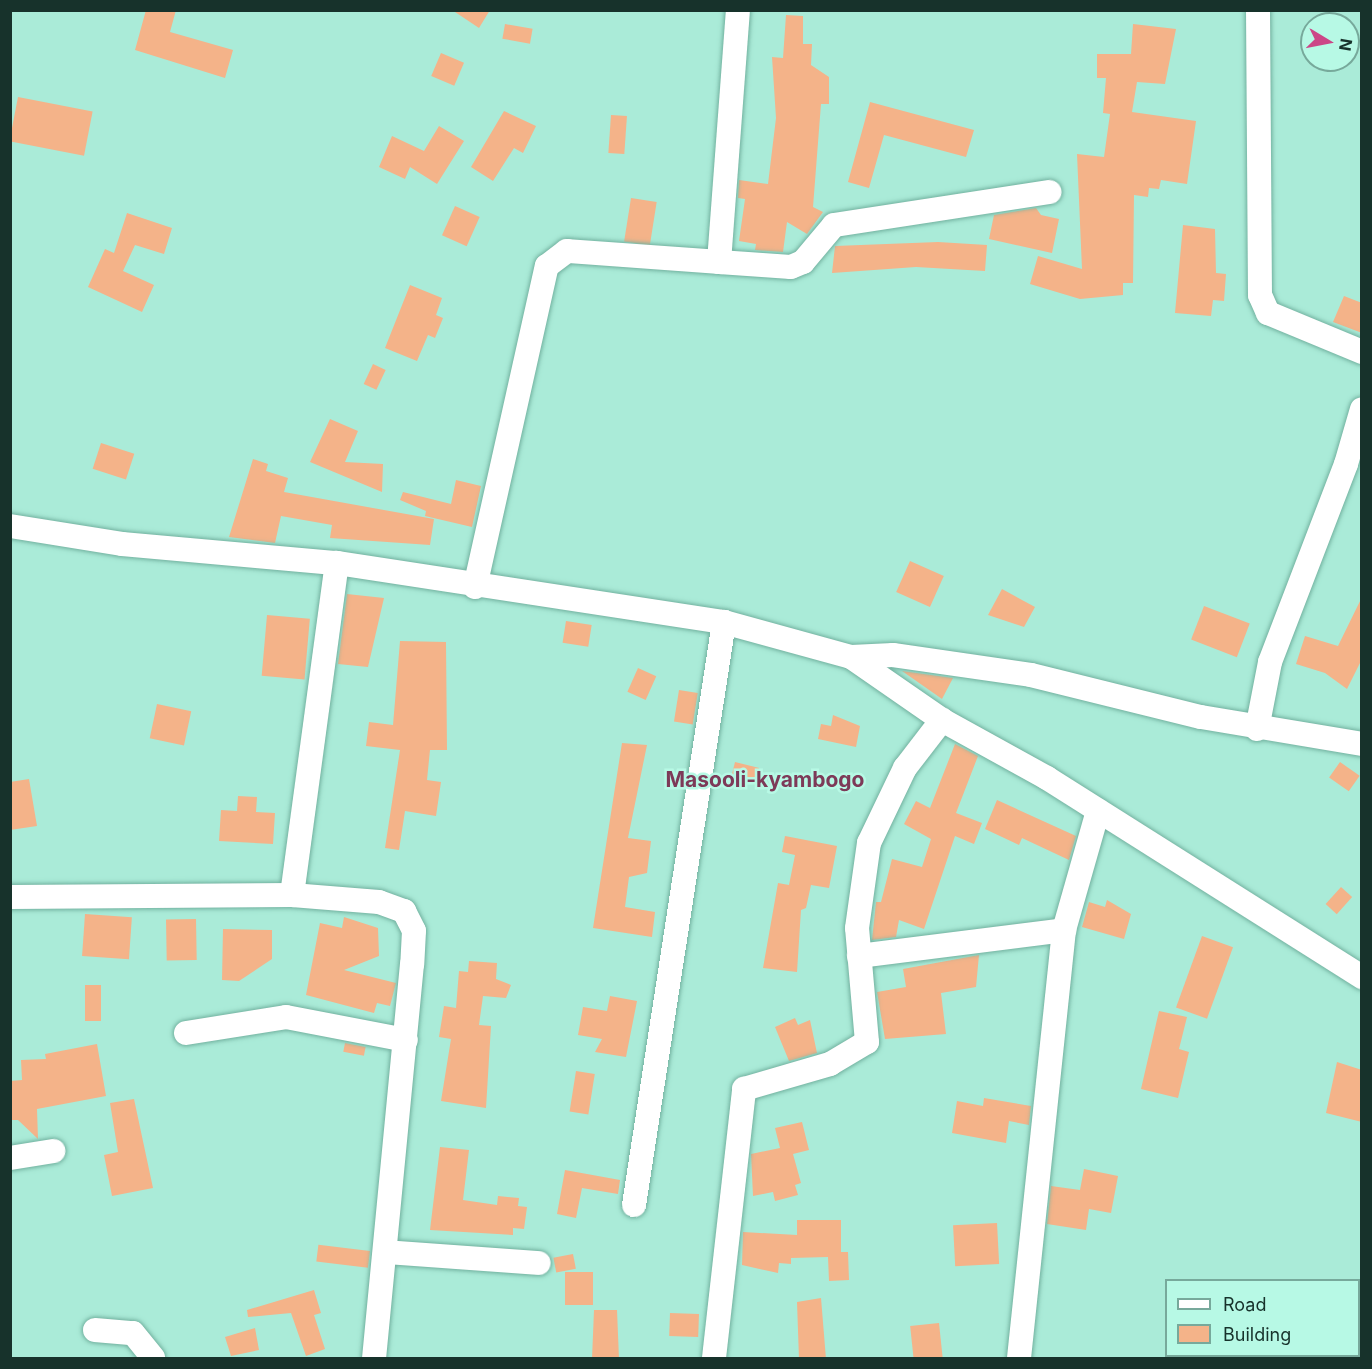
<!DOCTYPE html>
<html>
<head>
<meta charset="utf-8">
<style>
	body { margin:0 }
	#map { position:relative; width:1372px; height:1369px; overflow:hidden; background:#aaebd8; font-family:Inter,sans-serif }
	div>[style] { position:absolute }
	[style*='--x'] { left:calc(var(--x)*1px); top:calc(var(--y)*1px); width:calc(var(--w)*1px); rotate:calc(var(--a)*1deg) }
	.building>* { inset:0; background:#f4b389; transform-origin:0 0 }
	.roads { filter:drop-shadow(0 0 2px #72b19f) drop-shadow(0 0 2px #72b19f) }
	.minor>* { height:24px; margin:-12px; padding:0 12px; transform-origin:12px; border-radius:12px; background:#fff }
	span { translate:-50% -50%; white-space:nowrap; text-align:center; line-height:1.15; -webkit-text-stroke:5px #b7f9e5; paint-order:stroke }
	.quarter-label { font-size:21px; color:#7d3a58; font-weight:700 }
	.frame { position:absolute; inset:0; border:12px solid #17322b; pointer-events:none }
	.legend { position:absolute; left:1165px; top:1279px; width:195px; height:78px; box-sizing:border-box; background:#b7f9e5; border:2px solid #77a99b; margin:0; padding:8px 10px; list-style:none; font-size:18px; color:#17322b }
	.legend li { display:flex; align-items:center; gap:12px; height:30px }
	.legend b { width:30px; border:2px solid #77a99b }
	.north { position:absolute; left:1300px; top:12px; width:60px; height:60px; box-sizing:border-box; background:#b7f9e5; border:2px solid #77a99b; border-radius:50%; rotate:100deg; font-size:16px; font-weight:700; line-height:24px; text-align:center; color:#17322b }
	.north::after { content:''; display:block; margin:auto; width:21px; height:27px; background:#cc4687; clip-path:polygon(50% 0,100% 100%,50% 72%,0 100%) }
</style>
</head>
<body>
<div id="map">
	<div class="building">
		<i style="clip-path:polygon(146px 10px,176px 10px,170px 32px,233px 50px,225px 78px,135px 50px)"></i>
		<i style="clip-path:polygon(452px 10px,490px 10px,479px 28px)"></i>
		<i style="clip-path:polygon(786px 15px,803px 16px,803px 44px,812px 44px,811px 65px,829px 77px,829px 104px,821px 104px,813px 207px,823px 212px,807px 234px,787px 222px,783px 252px,755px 250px,756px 244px,739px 241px,745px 199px,738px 198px,739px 180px,768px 184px,776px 118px,772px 57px,783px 58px)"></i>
		<i style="left:505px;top:24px;width:28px;height:15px;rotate:10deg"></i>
		<i style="clip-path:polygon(1133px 24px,1176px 29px,1165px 84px,1137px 82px,1132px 112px,1196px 121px,1187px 184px,1161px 180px,1159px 189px,1149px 188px,1148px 197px,1134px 195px,1133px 283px,1123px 283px,1123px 295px,1080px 299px,1030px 284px,1038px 256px,1082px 269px,1077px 154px,1104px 157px,1110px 114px,1103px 113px,1106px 78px,1097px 78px,1097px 54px,1131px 54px)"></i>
		<i style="left:441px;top:53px;width:25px;height:25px;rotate:23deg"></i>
		<i style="left:18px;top:97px;width:76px;height:45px;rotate:11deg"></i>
		<i style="clip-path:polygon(870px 102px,974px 130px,966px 157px,884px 135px,869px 188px,848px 182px)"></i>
		<i style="clip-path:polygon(504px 111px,536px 126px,523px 153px,514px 148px,493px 181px,471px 167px)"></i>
		<i style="left:611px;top:115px;width:16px;height:38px;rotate:4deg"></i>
		<i style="clip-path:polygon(439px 126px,464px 141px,437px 184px,410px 167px,405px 179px,379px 167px,392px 136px,424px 151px)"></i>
		<i style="left:631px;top:198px;width:26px;height:44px;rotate:9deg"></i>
		<i style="left:455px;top:206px;width:27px;height:32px;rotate:24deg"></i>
		<i style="clip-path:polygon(1036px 208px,1041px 215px,1059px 219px,1052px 253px,989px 239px,994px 215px)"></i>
		<i style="clip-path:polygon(127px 213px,172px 228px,164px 254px,135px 245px,123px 271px,154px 285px,142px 312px,88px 287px,105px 249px,114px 253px)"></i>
		<i style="clip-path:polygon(1183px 225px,1215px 229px,1216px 273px,1226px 274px,1224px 301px,1213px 300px,1211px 316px,1175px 313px)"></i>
		<i style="clip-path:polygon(938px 242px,987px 245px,985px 271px,916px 267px,832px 273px,835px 246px)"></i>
		<i style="clip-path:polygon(410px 285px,442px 298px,436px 315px,443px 318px,435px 338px,428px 335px,417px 361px,385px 348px)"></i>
		<i style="clip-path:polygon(1344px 296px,1362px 303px,1362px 333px,1333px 322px)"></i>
		<i style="left:373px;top:364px;width:14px;height:22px;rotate:25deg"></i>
		<i style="clip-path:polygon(330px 419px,358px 431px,345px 462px,383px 464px,382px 492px,310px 462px)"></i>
		<i style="left:101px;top:443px;width:35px;height:27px;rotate:18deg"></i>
		<i style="clip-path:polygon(253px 459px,268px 464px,266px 471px,288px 478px,284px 492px,434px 519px,430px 545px,330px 538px,332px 525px,281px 516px,275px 543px,229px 537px)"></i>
		<i style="clip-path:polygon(456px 480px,481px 486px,472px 527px,425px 516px,426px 511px,400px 500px,403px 492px,451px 504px)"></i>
		<i style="left:910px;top:561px;width:37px;height:34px;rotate:24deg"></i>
		<i style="clip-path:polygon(1002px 589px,1035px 607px,1024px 627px,988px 615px)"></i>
		<i style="clip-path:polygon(347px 594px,384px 598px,368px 667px,338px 664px)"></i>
		<i style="clip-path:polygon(1362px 597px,1362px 659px,1347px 689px,1325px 673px,1296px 664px,1305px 636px,1338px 646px)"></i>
		<i style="left:1204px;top:606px;width:49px;height:36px;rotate:21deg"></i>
		<i style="left:267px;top:615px;width:43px;height:61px;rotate:5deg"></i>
		<i style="left:566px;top:621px;width:26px;height:22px;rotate:9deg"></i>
		<i style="clip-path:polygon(400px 641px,446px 642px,447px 750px,430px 750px,427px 780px,441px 782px,436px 816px,405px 811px,399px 850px,385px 848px,400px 750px,366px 746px,369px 722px,393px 725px)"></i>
		<i style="left:638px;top:668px;width:20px;height:26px;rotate:24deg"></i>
		<i style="clip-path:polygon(902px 671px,953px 678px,942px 699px)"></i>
		<i style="left:679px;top:690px;width:19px;height:32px;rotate:9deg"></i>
		<i style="left:157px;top:704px;width:35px;height:35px;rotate:12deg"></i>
		<i style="clip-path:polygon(833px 715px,860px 726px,856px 747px,818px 739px,821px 724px,831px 726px)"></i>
		<i style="clip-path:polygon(622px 743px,647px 745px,628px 838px,651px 841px,647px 873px,629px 877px,625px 907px,655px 912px,652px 937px,593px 928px)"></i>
		<i style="clip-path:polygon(955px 744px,978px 756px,956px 813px,982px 823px,974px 844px,955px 836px,924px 929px,899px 920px,896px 937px,872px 940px,876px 902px,881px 902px,892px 859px,922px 867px,931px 839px,904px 824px,916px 801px,930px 808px)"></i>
		<i style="left:735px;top:762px;width:25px;height:17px;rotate:14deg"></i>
		<i style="left:1340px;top:762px;width:24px;height:19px;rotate:35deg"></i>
		<i style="clip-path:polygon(29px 779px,37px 826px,10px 830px,10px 782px)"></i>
		<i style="clip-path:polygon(238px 796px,257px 797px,256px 812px,275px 813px,273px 844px,219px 841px,221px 810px,237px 811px)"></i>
		<i style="clip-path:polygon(997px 800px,1076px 836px,1069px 860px,1022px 838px,1019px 845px,985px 829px)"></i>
		<i style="clip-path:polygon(785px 836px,837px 846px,829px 888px,811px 885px,806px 908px,801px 910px,797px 972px,763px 968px,778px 883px,789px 885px,795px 855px,782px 852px)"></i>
		<i style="left:1341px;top:887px;width:15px;height:23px;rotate:42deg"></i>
		<i style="clip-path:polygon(1107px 900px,1131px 914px,1124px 939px,1082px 927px,1089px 902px,1105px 907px)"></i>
		<i style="left:85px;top:914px;width:47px;height:42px;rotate:4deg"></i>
		<i style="clip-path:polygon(344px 917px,378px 928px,379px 956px,344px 970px,396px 983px,390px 1006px,377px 1003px,374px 1013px,306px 995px,320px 923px,342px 928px)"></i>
		<i style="left:196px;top:919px;width:41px;height:30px;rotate:89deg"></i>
		<i style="clip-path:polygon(223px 929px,272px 930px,272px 959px,239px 981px,222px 980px)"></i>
		<i style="left:1202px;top:936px;width:33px;height:76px;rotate:20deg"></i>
		<i style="clip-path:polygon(979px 955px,976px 987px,941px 993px,946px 1034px,885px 1039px,877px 992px,906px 987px,903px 969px)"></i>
		<i style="clip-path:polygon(469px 961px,497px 963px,496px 979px,511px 985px,506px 998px,483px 996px,479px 1025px,491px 1026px,486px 1108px,441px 1101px,451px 1039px,439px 1037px,444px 1006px,456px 1008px,459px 971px,468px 972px)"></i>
		<i style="left:85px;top:985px;width:16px;height:36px"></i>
		<i style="clip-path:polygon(610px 996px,637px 1001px,626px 1057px,595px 1052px,602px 1039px,578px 1035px,583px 1007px,607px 1011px)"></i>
		<i style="clip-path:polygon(1159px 1011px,1187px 1017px,1179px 1049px,1189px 1052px,1178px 1098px,1141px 1089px)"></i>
		<i style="clip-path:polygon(795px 1018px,798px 1025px,810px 1020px,817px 1053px,789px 1061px,775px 1027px)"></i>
		<i style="left:345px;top:1043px;width:21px;height:9px;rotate:11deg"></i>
		<i style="clip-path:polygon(97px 1044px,106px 1096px,37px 1109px,38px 1139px,18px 1120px,10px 1120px,10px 1081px,22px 1080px,21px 1060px,46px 1059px,45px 1054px)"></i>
		<i style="clip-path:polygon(1337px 1062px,1362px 1070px,1362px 1122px,1326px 1113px)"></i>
		<i style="left:576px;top:1071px;width:19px;height:41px;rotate:9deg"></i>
		<i style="clip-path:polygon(984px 1098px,1031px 1106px,1029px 1125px,1009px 1121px,1006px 1143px,952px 1133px,957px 1101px,983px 1106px)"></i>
		<i style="clip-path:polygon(134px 1099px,153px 1188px,112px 1196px,104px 1155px,118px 1152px,110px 1103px)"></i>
		<i style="clip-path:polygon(802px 1122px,809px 1150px,793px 1154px,801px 1183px,795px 1185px,798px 1195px,775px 1201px,773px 1192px,753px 1196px,751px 1154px,780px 1148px,775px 1128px)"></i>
		<i style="clip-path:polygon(440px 1147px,469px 1150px,463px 1200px,497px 1205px,498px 1196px,519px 1198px,518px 1206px,527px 1207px,524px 1229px,513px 1228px,513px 1235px,430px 1230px)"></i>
		<i style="clip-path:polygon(1084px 1169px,1118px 1176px,1111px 1213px,1089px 1209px,1086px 1230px,1047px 1224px,1051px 1186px,1080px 1190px)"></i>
		<i style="clip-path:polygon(565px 1170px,620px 1180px,618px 1194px,582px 1188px,576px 1218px,557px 1214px)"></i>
		<i style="clip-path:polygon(797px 1220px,841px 1220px,841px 1252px,848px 1252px,849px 1280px,829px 1281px,828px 1257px,791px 1258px,791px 1264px,779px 1263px,778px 1273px,742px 1265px,743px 1232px,797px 1235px)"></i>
		<i style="left:997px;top:1223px;width:41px;height:44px;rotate:87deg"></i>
		<i style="left:370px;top:1251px;width:17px;height:52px;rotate:97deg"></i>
		<i style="left:573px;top:1254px;width:15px;height:20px;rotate:79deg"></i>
		<i style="left:565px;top:1272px;width:28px;height:33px"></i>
		<i style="clip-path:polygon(314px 1290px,321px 1313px,314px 1315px,325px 1349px,306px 1356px,291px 1313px,248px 1317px,247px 1310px)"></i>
		<i style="clip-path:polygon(821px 1298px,826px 1359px,799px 1359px,797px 1302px)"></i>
		<i style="clip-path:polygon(594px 1310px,617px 1310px,619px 1359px,592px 1359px)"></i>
		<i style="left:670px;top:1313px;width:29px;height:23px;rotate:2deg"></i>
		<i style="left:939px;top:1323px;width:36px;height:29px;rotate:84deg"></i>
		<i style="clip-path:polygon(255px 1328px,259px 1350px,231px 1356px,225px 1337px)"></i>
	</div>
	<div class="roads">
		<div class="minor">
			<i style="--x:1258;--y:10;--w:285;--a:89.6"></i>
			<i style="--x:1260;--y:295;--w:20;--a:66"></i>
			<i style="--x:1268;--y:313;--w:102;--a:22.5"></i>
			<i style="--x:719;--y:262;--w:72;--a:4"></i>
			<i style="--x:791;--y:267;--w:13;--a:-23"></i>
			<i style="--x:803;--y:262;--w:48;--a:-50"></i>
			<i style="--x:834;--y:225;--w:218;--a:-8.7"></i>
			<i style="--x:10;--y:526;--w:113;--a:9.1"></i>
			<i style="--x:122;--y:544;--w:216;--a:5.1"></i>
			<i style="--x:337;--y:563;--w:391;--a:8.7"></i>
			<i style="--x:724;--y:622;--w:132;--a:15.4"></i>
			<i style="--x:851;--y:657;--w:111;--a:34.7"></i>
			<i style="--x:942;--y:720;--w:120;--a:28.9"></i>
			<i style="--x:1047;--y:778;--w:373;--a:32.3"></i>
			<i style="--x:475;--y:587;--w:329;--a:-77.4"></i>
			<i style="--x:547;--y:266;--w:25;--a:-37"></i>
			<i style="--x:567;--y:251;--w:152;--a:4.1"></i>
			<i style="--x:719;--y:262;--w:253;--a:-85.7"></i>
			<i style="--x:851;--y:657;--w:42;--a:-2.7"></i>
			<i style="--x:893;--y:655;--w:139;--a:8.2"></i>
			<i style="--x:1031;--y:675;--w:175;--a:13.9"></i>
			<i style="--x:1201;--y:717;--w:163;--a:9.5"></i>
			<i style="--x:1257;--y:729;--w:68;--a:-79"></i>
			<i style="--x:1270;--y:662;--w:212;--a:-69"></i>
			<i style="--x:1346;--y:464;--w:57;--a:-73.8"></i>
			<i style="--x:292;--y:895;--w:335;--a:-82.3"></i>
			<i style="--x:10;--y:897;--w:282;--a:-0.4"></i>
			<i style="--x:292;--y:895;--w:87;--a:4.6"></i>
			<i style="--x:379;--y:902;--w:27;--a:20"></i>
			<i style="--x:404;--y:911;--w:22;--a:63"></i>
			<i style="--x:414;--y:931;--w:33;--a:93"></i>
			<i style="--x:412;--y:964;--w:396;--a:95.5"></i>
			<i style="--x:859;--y:956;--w:207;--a:-7.2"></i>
			<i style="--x:186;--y:1033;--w:101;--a:-9.1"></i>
			<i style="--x:286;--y:1017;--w:122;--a:10.9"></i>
			<i style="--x:10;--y:1158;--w:44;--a:-9.2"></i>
			<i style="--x:634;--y:1205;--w:590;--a:-81.22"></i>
			<i style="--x:385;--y:1252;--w:154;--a:4.1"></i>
			<i style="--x:95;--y:1330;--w:38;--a:5"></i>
			<i style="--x:133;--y:1333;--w:32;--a:51"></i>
			<i style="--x:714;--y:1358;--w:271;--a:-83.6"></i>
			<i style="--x:744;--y:1089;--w:90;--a:-16.2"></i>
			<i style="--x:830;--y:1064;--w:43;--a:-30.7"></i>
			<i style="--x:867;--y:1042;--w:114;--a:-95"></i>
			<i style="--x:857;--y:928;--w:86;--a:-82"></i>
			<i style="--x:869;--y:843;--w:83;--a:-64.4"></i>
			<i style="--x:905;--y:768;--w:61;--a:-52.4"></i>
			<i style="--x:1019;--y:1358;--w:430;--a:-84"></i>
			<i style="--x:1064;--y:930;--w:124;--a:-74.1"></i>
		</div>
	</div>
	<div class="quarter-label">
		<span style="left:765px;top:780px">Masooli-kyambogo</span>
	</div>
	<div class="frame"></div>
	<ul class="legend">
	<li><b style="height:8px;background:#fff"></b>Road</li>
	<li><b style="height:16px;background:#f4b389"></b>Building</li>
	</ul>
	<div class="north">N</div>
</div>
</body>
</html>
